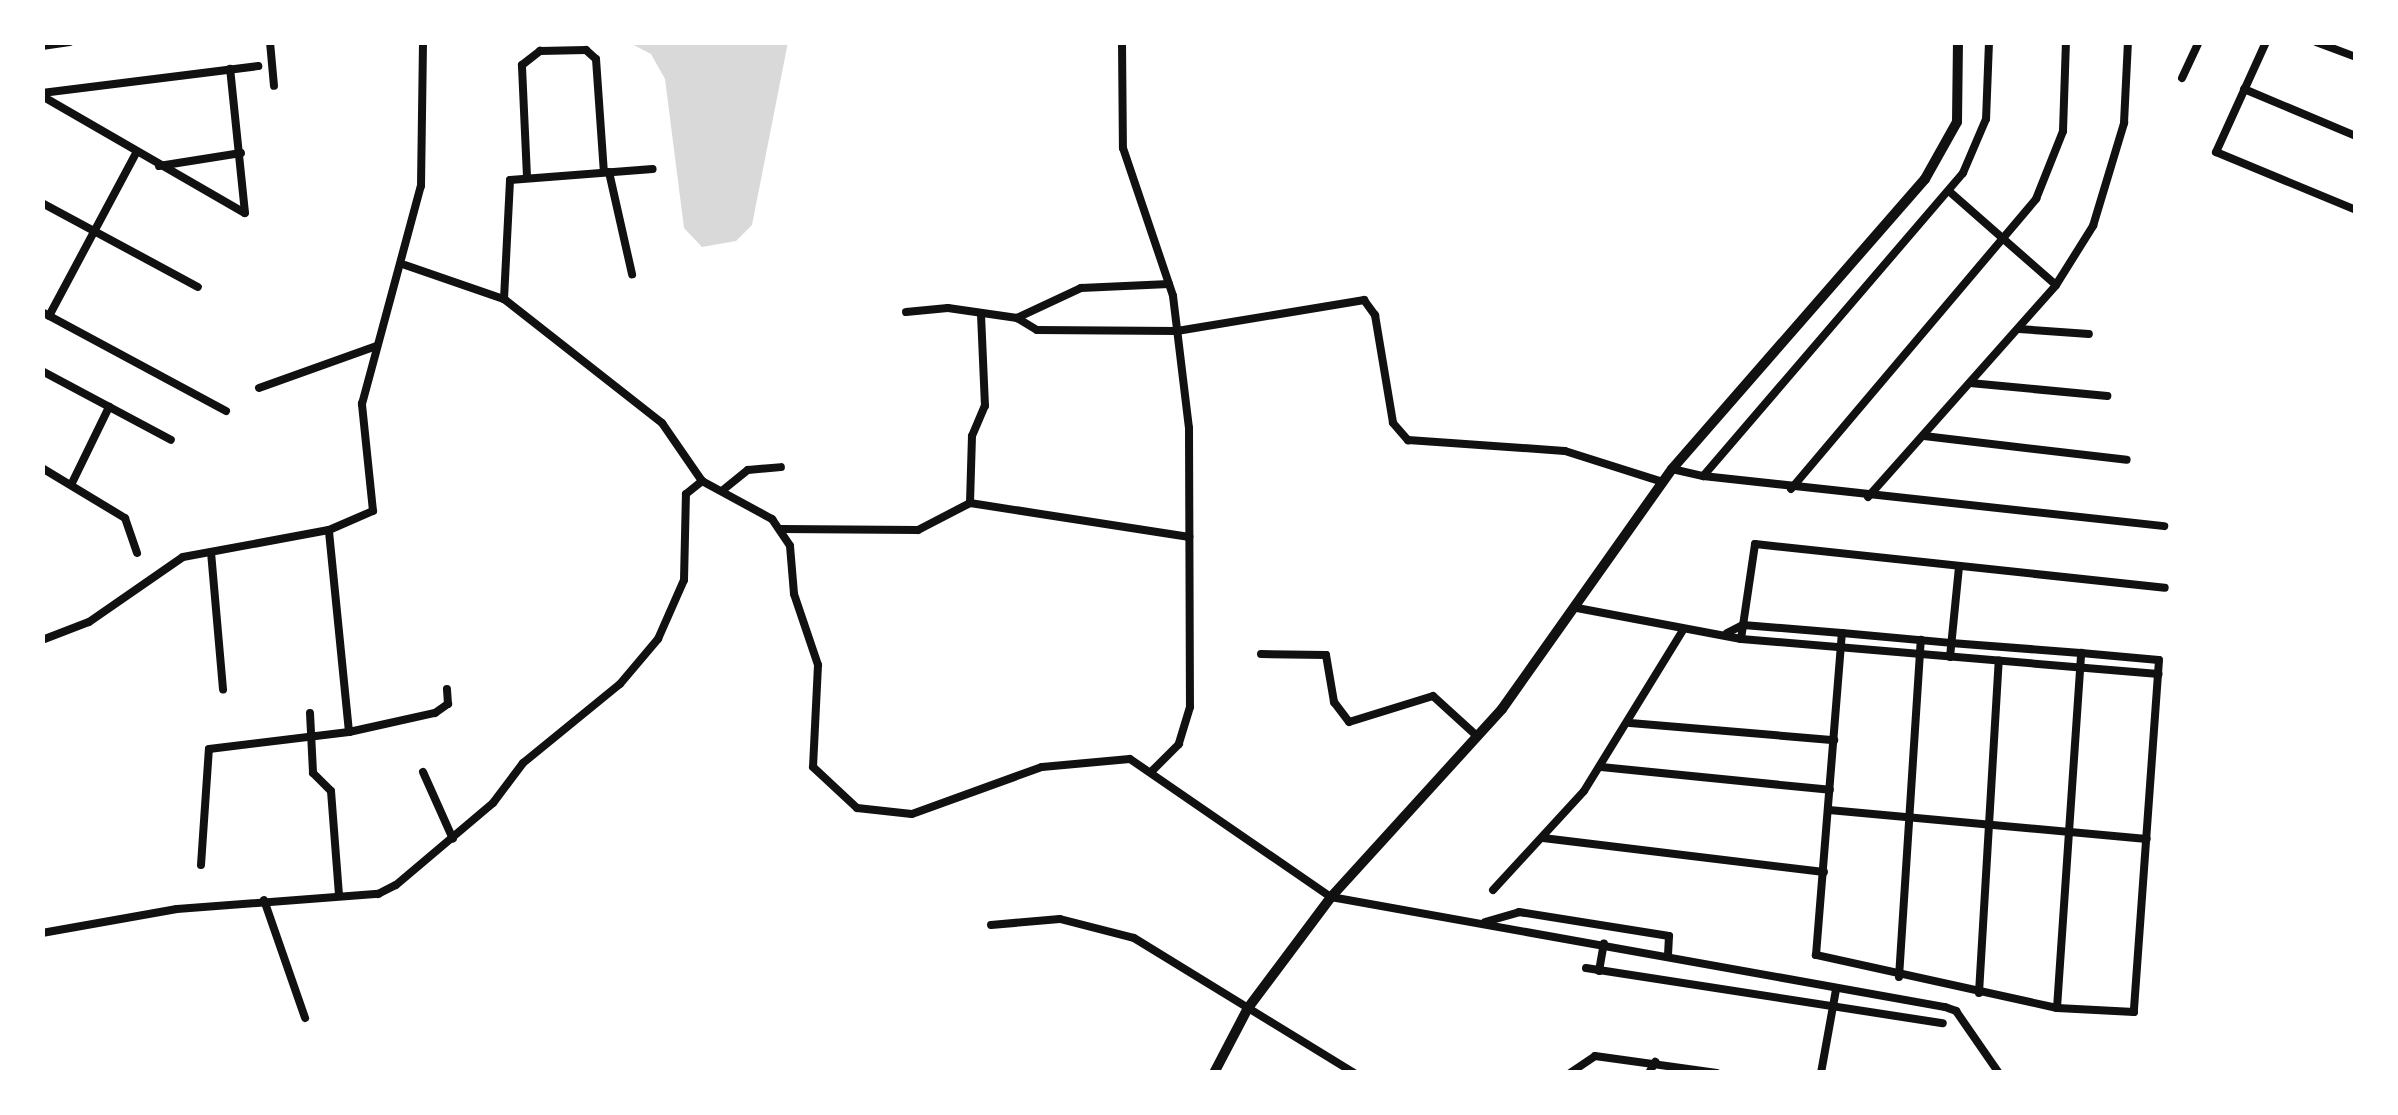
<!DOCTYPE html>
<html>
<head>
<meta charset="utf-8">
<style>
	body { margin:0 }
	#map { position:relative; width:2398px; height:1115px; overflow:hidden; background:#fff; font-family:Manrope,sans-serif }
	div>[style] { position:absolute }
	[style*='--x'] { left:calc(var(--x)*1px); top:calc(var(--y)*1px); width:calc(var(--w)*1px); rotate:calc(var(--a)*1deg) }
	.water>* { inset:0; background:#d9d9d9 }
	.minor>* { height:8px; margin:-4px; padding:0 4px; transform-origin:4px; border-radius:4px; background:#111 }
	.tertiary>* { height:10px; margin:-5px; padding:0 5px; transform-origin:5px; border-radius:5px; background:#111 }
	span { translate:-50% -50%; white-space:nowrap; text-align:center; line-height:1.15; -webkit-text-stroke:12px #fff; paint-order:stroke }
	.frame { position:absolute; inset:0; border:45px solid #fff; pointer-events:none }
</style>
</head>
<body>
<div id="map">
	<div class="water">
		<i style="clip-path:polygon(628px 42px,788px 42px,752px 225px,736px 241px,702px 247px,684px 228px,665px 79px,651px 54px)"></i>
	</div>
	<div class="minor">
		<i style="--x:270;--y:42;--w:44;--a:84.8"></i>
		<i style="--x:1122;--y:42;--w:106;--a:89.5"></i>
		<i style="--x:1123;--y:148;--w:156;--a:71.3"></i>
		<i style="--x:1173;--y:296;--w:133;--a:83.1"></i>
		<i style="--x:1189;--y:428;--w:279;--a:89.8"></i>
		<i style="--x:1190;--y:707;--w:39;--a:107"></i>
		<i style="--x:1179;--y:744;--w:37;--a:135"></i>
		<i style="--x:1989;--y:42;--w:77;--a:92.2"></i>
		<i style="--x:1986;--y:119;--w:59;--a:113.1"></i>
		<i style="--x:1963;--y:173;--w:399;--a:130.6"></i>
		<i style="--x:1703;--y:476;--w:464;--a:6.2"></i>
		<i style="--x:2266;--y:42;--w:121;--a:114.4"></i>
		<i style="--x:2216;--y:152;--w:152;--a:22.5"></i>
		<i style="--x:2316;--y:42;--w:43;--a:20.6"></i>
		<i style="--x:42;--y:46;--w:28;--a:-8"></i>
		<i style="--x:2182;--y:78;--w:40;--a:-65"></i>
		<i style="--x:2244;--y:89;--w:121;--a:22.8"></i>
		<i style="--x:42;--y:93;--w:218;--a:-7.1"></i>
		<i style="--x:42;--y:96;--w:234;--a:30"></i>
		<i style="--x:245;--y:213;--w:145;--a:-95.9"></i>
		<i style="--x:159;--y:166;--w:83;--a:-9"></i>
		<i style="--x:609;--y:172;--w:105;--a:77.3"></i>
		<i style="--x:527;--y:177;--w:112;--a:-92.6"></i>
		<i style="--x:522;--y:65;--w:23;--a:-38"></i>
		<i style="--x:540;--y:51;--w:46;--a:-1.2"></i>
		<i style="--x:586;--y:50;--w:13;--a:42"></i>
		<i style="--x:596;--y:59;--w:113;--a:86"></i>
		<i style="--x:1950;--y:192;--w:141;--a:41.3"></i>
		<i style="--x:42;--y:203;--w:177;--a:28.3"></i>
		<i style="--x:405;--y:265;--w:105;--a:19"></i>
		<i style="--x:504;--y:299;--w:201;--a:38.1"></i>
		<i style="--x:662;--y:423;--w:70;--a:55.4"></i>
		<i style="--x:702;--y:481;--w:80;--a:28.5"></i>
		<i style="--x:772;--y:519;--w:32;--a:56"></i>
		<i style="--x:790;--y:546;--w:48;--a:85.2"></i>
		<i style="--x:794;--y:594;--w:75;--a:71.3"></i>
		<i style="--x:818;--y:665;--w:102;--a:92.8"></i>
		<i style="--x:813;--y:767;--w:60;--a:43"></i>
		<i style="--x:857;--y:808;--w:55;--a:6.2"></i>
		<i style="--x:912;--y:814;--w:138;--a:-19.9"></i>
		<i style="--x:1042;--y:767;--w:88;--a:-5.2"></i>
		<i style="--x:1130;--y:759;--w:244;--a:34.5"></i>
		<i style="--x:1331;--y:897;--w:624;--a:10.16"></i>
		<i style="--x:1945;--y:1007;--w:12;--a:20"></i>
		<i style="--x:1956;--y:1011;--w:75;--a:55.3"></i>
		<i style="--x:504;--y:299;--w:119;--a:-87.1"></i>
		<i style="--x:510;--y:180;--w:143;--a:-4.4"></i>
		<i style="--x:42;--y:312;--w:209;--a:28.3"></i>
		<i style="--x:906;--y:312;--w:42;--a:-5.4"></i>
		<i style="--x:948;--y:308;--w:70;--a:8.2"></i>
		<i style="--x:1017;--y:318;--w:71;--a:-25.1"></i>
		<i style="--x:1081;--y:288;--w:88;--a:-2.6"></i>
		<i style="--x:49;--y:316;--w:185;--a:-61.9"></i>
		<i style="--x:1017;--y:318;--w:23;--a:31"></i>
		<i style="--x:1037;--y:330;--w:140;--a:0.4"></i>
		<i style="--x:1177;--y:331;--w:190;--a:-9.4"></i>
		<i style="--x:1364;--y:300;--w:19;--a:54"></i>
		<i style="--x:1375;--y:315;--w:109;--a:80.5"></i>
		<i style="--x:1393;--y:423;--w:23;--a:49"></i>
		<i style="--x:1408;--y:440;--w:157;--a:4"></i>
		<i style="--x:1565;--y:451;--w:103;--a:17.6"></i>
		<i style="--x:2019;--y:329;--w:70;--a:4.1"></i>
		<i style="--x:42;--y:371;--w:146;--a:28.1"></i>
		<i style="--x:1970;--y:383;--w:138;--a:5.4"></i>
		<i style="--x:259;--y:388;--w:124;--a:-19.7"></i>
		<i style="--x:1924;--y:436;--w:204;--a:6.7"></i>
		<i style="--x:42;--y:468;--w:97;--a:31.1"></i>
		<i style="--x:125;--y:518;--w:37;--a:71"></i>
		<i style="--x:1672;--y:469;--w:32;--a:13"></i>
		<i style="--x:72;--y:483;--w:85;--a:-64"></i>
		<i style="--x:1791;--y:489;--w:380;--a:-49.8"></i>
		<i style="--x:2036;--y:199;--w:73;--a:-68.3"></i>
		<i style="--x:2063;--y:131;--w:89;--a:-88.1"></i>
		<i style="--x:723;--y:490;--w:32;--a:-39"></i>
		<i style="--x:748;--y:470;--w:33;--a:-5"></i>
		<i style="--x:1868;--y:497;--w:283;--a:-48.4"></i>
		<i style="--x:2056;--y:285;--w:70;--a:-57.9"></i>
		<i style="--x:2093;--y:226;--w:108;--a:-73.2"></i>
		<i style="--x:2124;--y:123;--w:81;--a:-87.2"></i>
		<i style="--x:970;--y:503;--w:222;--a:8.8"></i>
		<i style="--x:781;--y:529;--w:137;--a:0.4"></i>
		<i style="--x:918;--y:530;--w:59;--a:-27.4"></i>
		<i style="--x:970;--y:503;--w:67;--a:-88.3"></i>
		<i style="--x:972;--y:436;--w:33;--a:-67"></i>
		<i style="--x:985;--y:406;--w:93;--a:-92.5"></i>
		<i style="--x:211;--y:552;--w:138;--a:85"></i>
		<i style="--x:1577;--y:608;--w:167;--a:10.7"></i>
		<i style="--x:1741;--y:639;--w:419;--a:4.8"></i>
		<i style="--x:1727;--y:633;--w:18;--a:-27"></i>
		<i style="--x:1743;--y:625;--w:99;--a:4.6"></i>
		<i style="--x:1842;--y:633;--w:109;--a:5.2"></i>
		<i style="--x:1951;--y:643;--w:130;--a:4.4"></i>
		<i style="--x:2081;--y:653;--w:78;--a:5.1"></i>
		<i style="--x:2159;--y:660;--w:353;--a:94.1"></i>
		<i style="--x:2134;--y:1012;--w:77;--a:-177"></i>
		<i style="--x:2057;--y:1008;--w:247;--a:-167.6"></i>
		<i style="--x:1816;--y:955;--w:323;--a:-85.4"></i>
		<i style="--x:1741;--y:639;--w:96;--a:-81.6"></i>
		<i style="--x:1755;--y:544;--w:412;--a:6.1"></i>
		<i style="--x:42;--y:640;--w:50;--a:-21"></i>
		<i style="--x:89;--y:622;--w:114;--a:-34.7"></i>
		<i style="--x:183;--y:557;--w:148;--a:-10.5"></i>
		<i style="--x:329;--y:530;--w:48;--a:-23.4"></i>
		<i style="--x:373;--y:511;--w:108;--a:-95.9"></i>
		<i style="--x:362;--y:404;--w:226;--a:-74.9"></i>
		<i style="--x:421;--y:186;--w:144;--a:-89.2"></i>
		<i style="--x:1261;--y:654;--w:65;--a:0.9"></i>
		<i style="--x:1326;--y:655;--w:48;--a:80.3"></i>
		<i style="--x:1334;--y:702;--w:25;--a:53"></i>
		<i style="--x:1349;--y:722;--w:88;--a:-17.2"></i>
		<i style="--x:1433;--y:696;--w:59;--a:42.3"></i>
		<i style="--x:1950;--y:657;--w:90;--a:-84.3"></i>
		<i style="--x:310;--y:713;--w:60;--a:87.1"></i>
		<i style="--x:313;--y:773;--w:25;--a:45"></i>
		<i style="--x:331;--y:791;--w:105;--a:85.6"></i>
		<i style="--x:1630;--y:723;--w:205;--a:4.8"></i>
		<i style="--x:349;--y:732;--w:88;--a:-12.5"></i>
		<i style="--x:435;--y:713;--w:16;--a:-35"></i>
		<i style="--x:448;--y:704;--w:15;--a:-94"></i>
		<i style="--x:1601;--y:767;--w:230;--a:5.7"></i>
		<i style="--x:423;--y:772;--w:73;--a:65.9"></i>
		<i style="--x:1829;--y:810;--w:319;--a:5.2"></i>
		<i style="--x:1543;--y:838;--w:283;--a:6.9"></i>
		<i style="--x:201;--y:865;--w:116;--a:-86.1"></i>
		<i style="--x:209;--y:749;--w:141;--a:-6.9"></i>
		<i style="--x:349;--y:732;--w:203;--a:-95.7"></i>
		<i style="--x:1493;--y:890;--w:134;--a:-47.4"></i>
		<i style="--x:1584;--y:791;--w:187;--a:-58.4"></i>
		<i style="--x:264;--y:900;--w:125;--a:70.8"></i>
		<i style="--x:1485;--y:922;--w:35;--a:-16"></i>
		<i style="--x:1519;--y:912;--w:152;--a:9.1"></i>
		<i style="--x:1669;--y:936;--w:19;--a:93"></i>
		<i style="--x:991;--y:925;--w:69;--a:-5"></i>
		<i style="--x:1060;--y:919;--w:76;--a:14.4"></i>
		<i style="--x:1134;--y:938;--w:258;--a:31.5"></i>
		<i style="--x:42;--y:933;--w:137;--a:-10.1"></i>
		<i style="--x:177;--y:909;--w:202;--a:-4.3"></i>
		<i style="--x:378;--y:894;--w:20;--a:-27"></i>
		<i style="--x:396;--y:885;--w:127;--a:-40.2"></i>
		<i style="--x:493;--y:803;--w:50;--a:-53.1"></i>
		<i style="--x:523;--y:763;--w:125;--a:-39.2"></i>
		<i style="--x:620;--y:684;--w:59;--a:-49.8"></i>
		<i style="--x:658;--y:639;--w:64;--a:-66.2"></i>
		<i style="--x:684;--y:580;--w:86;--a:-88.7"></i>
		<i style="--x:686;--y:494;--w:21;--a:-39"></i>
		<i style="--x:1586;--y:968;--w:361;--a:8.8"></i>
		<i style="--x:1599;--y:971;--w:28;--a:-80"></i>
		<i style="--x:1899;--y:977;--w:338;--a:-86.3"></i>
		<i style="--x:1979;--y:993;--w:333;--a:-86.6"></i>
		<i style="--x:2057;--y:1008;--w:356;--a:-86.1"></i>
		<i style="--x:1570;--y:1073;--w:30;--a:-34"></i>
		<i style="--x:1595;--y:1056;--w:123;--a:7.9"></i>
		<i style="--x:1649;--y:1073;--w:13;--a:-61"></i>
		<i style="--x:1821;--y:1073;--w:84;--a:-79.8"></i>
	</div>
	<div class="tertiary">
		<i style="--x:1214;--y:1073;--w:73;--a:-62.4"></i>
		<i style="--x:1248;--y:1008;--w:139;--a:-53.2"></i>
		<i style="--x:1331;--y:897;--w:254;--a:-47.7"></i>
		<i style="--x:1502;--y:709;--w:294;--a:-54.7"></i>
		<i style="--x:1672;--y:469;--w:385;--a:-48.9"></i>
		<i style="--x:1925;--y:179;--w:65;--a:-60.7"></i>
		<i style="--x:1957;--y:122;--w:80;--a:-89.3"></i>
	</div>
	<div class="frame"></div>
</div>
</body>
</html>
